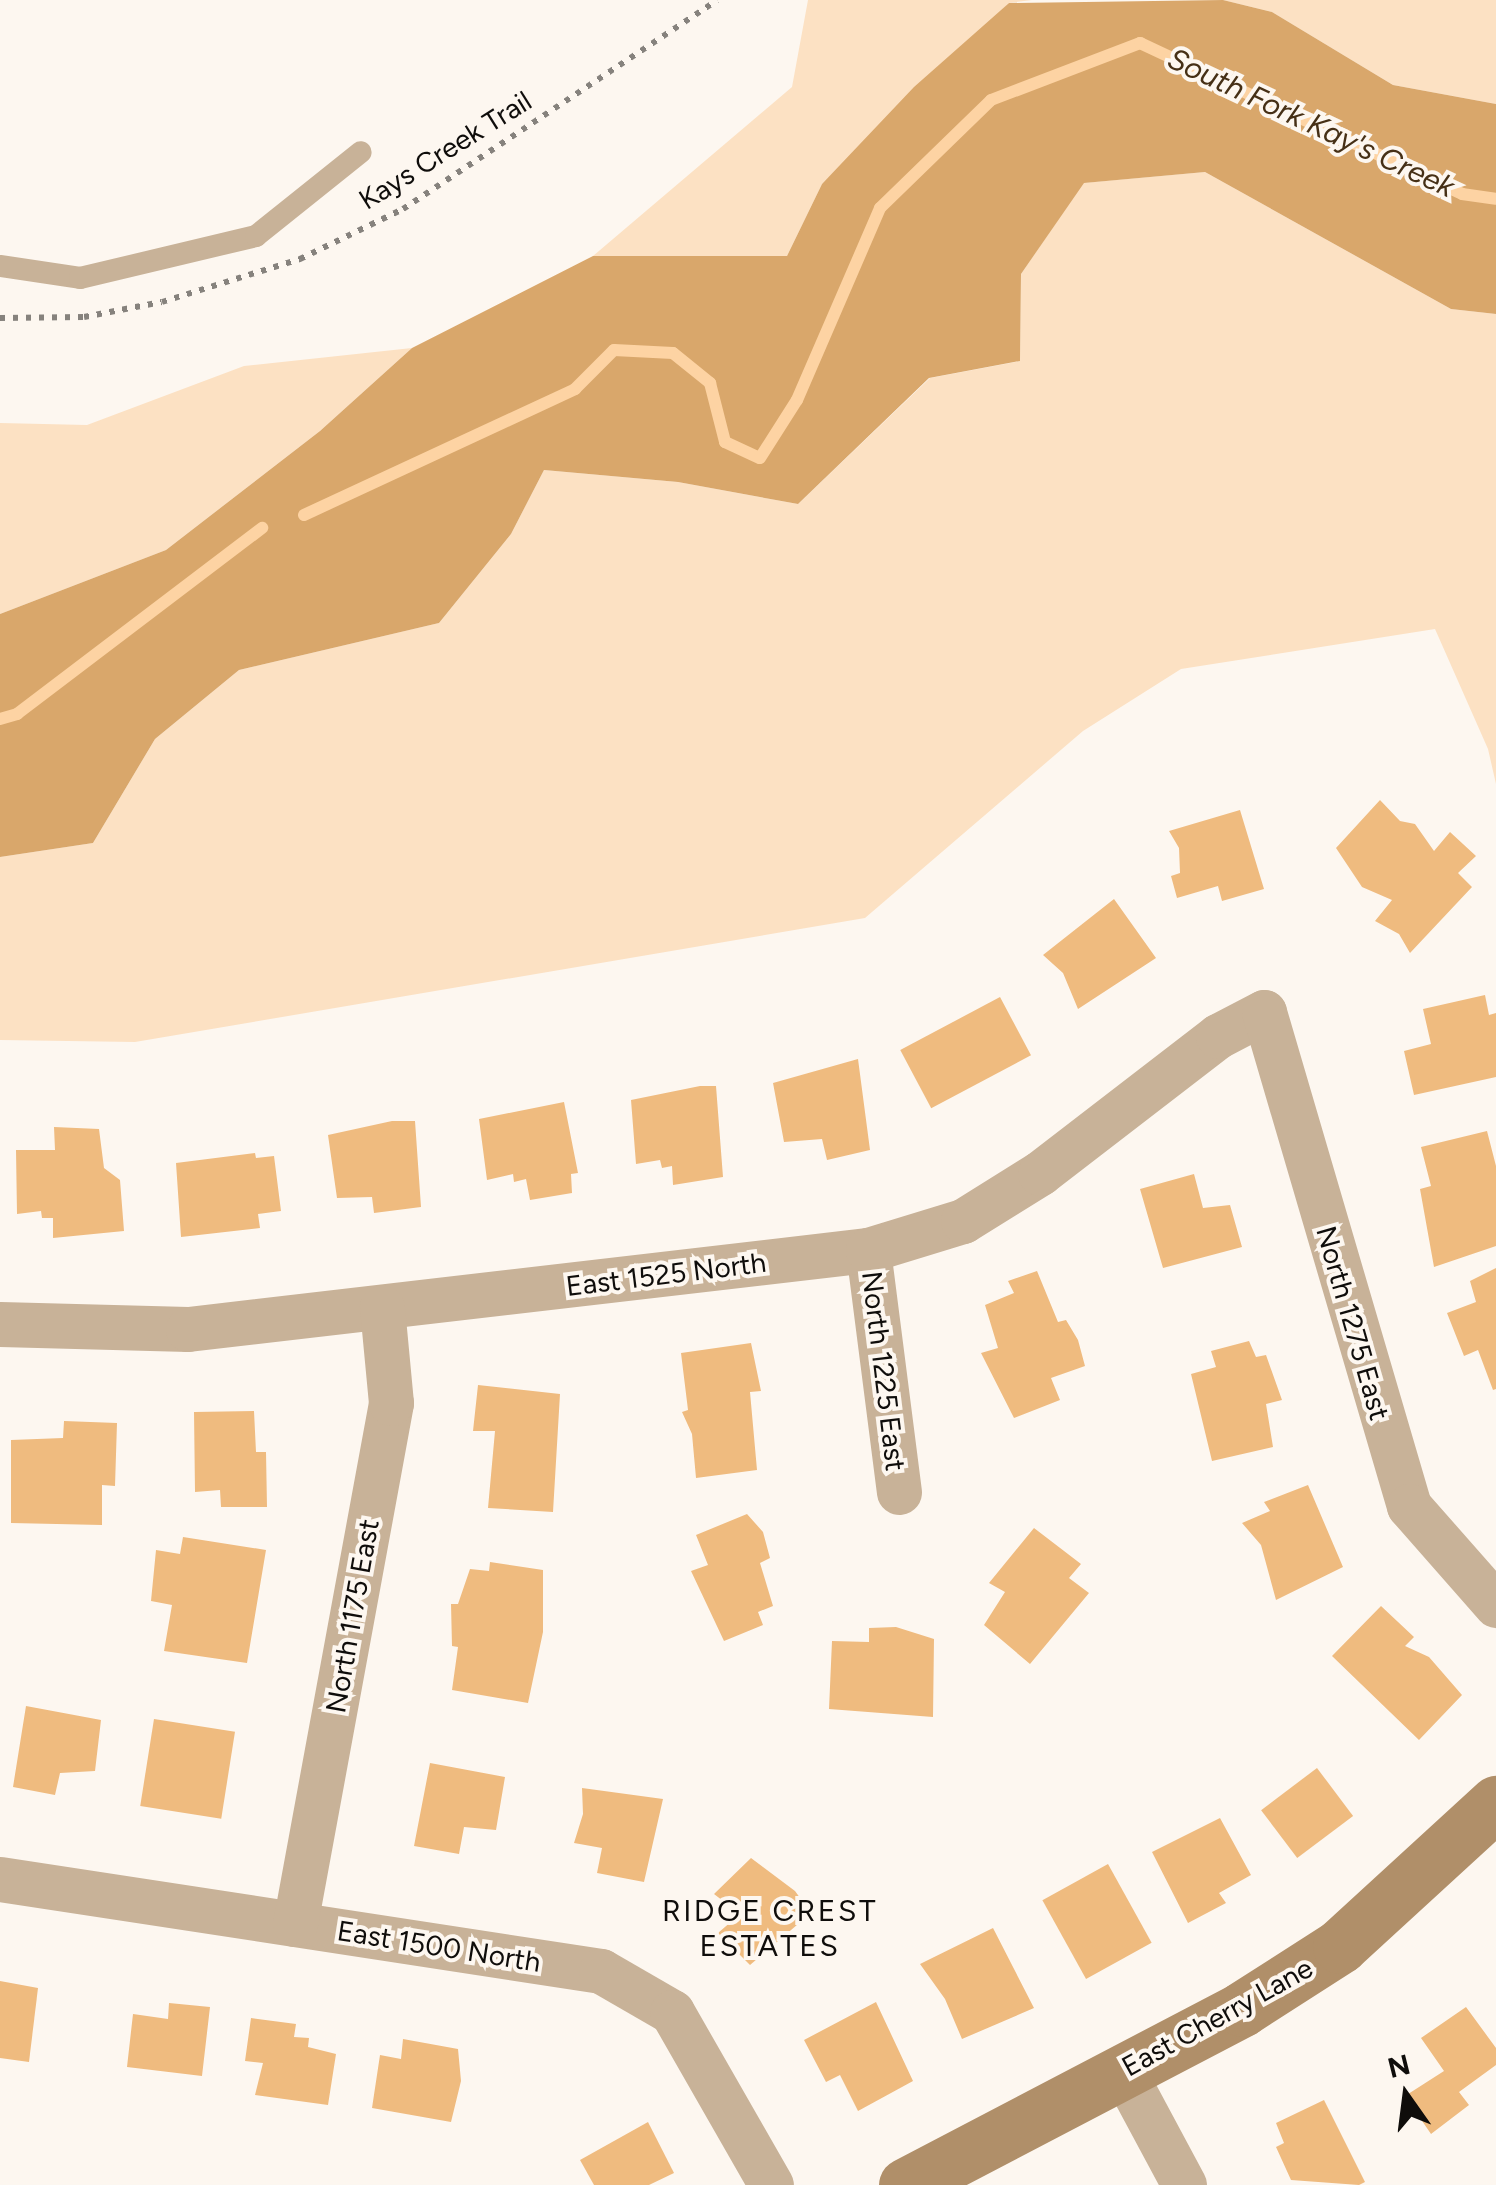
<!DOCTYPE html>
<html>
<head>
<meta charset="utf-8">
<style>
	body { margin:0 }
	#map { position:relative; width:1496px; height:2185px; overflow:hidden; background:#fdf7f0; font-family:Figtree,sans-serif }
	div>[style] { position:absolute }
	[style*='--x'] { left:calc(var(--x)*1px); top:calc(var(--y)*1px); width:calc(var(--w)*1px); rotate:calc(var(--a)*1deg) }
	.green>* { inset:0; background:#fce1c3 }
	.forest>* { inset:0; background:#d9a76b }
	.stream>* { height:12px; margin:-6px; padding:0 6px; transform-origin:6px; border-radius:6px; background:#fdd3a3 }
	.building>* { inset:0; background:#efbb7f; transform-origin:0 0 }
	.path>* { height:6px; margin-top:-3px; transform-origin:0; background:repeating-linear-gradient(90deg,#86827d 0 5px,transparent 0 13px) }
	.lane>* { height:22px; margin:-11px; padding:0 11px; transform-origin:11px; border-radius:11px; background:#c8b298 }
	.street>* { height:45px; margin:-22.5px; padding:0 22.5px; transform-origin:22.5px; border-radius:22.5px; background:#c8b298 }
	.secondary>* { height:55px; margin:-27.5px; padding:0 27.5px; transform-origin:27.5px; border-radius:27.5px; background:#b08f69 }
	span { translate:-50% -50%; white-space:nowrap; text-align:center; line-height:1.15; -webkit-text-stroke:8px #fdf7f0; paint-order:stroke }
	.street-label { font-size:28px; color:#0f0d0b }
	.water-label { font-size:30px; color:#463016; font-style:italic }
	.neighbourhood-label { font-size:30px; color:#0f0d0b; letter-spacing:2.5px }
	.north { position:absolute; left:1356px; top:2045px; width:100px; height:100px; -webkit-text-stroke:8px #fdf7f0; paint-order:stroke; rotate:346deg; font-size:28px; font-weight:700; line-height:40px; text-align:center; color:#0f0d0b }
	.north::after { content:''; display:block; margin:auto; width:35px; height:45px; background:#0f0d0b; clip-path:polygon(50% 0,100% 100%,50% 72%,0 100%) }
</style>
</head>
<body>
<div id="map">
	<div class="green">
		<i style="clip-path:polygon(808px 0,1032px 0,1009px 3px,822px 184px,787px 256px,593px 256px,792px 87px)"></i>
		<i style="clip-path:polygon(1223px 0,1496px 0,1496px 104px,1393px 85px,1272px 12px)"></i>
		<i style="clip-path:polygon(1205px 172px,1451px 309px,1496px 314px,1496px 784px,1488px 749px,1435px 629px,1181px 669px,1083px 731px,865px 918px,135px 1042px,0 1040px,0 857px,93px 843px,155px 739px,239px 670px,439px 623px,511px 534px,544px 470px,678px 482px,798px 504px,930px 378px,1020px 361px,1021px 274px,1083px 183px)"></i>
		<i style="clip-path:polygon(412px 348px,320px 431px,166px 550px,0 614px,0 423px,87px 425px,244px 366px)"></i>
	</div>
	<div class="forest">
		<i style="clip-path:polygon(1223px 0,1272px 12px,1393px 85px,1496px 104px,1496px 314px,1451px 309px,1205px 172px,1084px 183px,1021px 274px,1020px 361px,929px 378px,798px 504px,678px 482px,544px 470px,511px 534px,439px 623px,239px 670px,155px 739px,93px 843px,0 857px,0 614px,166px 550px,320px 431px,412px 348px,593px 256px,787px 256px,822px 184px,914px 87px,1009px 3px)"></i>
	</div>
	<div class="stream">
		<i style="--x:304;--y:515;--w:299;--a:-24.9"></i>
		<i style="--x:575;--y:389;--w:55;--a:-45"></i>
		<i style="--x:614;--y:350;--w:59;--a:2.9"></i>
		<i style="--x:673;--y:353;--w:48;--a:39"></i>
		<i style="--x:710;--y:383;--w:61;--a:75.7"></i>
		<i style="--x:725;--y:442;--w:38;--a:25"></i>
		<i style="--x:760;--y:458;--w:69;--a:-57.5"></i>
		<i style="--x:797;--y:400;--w:209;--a:-66.6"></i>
		<i style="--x:880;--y:208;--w:155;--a:-44.2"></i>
		<i style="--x:991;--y:100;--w:160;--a:-20.9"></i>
		<i style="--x:1140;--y:43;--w:356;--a:25.1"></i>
		<i style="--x:1462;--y:194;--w:34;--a:8"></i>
		<i style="--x:0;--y:719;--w:18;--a:-16"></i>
		<i style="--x:17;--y:714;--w:308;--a:-37.2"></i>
	</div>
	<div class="building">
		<i style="clip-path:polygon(1380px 800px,1400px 821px,1415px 824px,1434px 851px,1450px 832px,1476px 856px,1458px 873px,1472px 887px,1410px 953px,1399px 934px,1375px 921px,1392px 900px,1362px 887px,1336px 848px)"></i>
		<i style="clip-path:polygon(1240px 810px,1264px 889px,1222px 901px,1218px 886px,1177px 898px,1171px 876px,1180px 873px,1179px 848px,1169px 831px)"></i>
		<i style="clip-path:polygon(1114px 899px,1156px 958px,1078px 1009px,1063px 973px,1043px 955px)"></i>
		<i style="clip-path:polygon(1485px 995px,1489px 1015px,1496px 1013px,1496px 1077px,1414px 1095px,1404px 1051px,1431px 1044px,1423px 1009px)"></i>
		<i style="left:1000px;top:997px;width:66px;height:113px;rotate:62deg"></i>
		<i style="clip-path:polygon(858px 1059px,870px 1150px,827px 1160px,822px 1139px,784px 1142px,773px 1083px)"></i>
		<i style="clip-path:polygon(700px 1086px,716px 1086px,723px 1177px,673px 1185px,672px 1166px,662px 1168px,660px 1160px,636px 1164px,631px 1100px)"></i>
		<i style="clip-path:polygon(564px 1102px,578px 1173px,571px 1174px,572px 1193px,530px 1200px,526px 1179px,514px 1182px,513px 1174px,487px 1180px,479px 1119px)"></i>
		<i style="clip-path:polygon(392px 1121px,415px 1121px,421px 1207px,374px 1213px,372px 1197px,337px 1198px,328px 1135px)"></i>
		<i style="clip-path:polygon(54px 1127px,99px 1129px,104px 1168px,120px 1180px,124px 1231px,53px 1238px,53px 1218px,42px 1218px,41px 1211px,17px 1214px,16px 1150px,55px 1150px)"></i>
		<i style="clip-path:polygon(1487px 1131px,1496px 1166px,1496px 1246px,1434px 1267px,1420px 1189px,1431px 1186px,1421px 1147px)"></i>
		<i style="clip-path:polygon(255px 1153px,256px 1158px,274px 1156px,281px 1211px,258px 1214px,260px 1228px,181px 1237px,176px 1163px)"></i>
		<i style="clip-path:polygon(1194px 1174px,1203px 1208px,1230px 1205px,1242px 1247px,1163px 1268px,1140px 1189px)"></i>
		<i style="clip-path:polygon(1496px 1268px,1496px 1389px,1493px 1390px,1478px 1350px,1464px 1356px,1447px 1313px,1476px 1302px,1470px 1281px)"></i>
		<i style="clip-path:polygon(1037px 1271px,1058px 1322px,1066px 1320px,1078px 1340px,1085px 1366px,1051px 1378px,1060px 1400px,1014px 1418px,981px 1353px,998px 1348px,985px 1305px,1014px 1293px,1008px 1281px)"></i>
		<i style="clip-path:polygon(1249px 1341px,1256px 1357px,1266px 1355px,1282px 1400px,1266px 1404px,1273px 1447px,1212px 1461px,1191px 1374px,1216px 1367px,1211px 1351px)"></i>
		<i style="clip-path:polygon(751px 1343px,761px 1391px,750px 1392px,757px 1470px,696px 1478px,692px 1434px,682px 1412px,688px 1410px,681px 1353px)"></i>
		<i style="clip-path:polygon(478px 1385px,560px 1394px,553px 1512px,488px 1508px,495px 1431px,473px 1431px)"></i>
		<i style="clip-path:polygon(254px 1411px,256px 1452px,266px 1452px,267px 1507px,221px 1507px,220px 1490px,195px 1492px,194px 1412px)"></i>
		<i style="clip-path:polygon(64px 1421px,117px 1423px,115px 1486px,102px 1485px,102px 1525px,11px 1523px,11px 1440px,63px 1438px)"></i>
		<i style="clip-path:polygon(1308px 1485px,1343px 1567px,1276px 1600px,1261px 1545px,1242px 1523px,1270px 1511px,1264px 1502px)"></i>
		<i style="clip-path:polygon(747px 1514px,763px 1532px,770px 1558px,760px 1563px,773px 1606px,758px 1612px,763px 1625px,724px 1641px,691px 1571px,708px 1565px,696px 1535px)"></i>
		<i style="clip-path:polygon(1034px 1528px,1081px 1564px,1069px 1578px,1089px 1593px,1030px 1664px,984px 1625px,1005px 1592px,989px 1583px)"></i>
		<i style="clip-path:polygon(183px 1537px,266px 1550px,247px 1663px,164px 1651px,172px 1605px,151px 1601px,156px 1550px,180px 1554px)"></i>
		<i style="clip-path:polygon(490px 1562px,543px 1570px,543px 1632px,528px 1703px,452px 1690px,458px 1647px,452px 1646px,451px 1604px,458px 1604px,470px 1569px,489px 1571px)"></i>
		<i style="clip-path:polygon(1381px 1606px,1414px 1637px,1405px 1646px,1429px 1657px,1462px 1695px,1419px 1740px,1332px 1656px)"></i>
		<i style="clip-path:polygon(896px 1627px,934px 1639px,933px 1717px,829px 1709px,832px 1641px,869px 1642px,869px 1628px)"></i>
		<i style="clip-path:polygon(26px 1706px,101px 1720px,95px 1771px,60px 1773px,55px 1795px,13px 1787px)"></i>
		<i style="left:154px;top:1719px;width:82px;height:88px;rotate:9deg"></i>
		<i style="clip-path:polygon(430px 1763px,505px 1777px,496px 1830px,464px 1827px,459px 1854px,414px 1846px)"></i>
		<i style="left:1317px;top:1768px;width:60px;height:70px;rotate:53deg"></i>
		<i style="clip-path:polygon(582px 1788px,663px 1799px,644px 1882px,597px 1873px,602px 1848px,574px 1843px,583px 1814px)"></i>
		<i style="clip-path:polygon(1220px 1818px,1251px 1875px,1219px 1893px,1226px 1903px,1188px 1923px,1152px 1852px)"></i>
		<i style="clip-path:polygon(751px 1858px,795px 1891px,811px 1913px,750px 1965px,718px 1933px,740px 1914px,714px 1894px)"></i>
		<i style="left:1108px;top:1864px;width:90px;height:75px;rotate:61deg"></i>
		<i style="clip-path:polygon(993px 1928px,1034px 2008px,962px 2039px,945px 1999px,920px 1964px)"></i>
		<i style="clip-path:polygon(0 1981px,38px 1988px,29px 2062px,0 2058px)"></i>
		<i style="clip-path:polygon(876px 2002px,913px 2081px,858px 2111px,840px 2075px,826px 2082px,804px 2040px)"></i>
		<i style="clip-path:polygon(169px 2003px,210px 2007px,202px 2076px,127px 2067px,133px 2014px,168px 2019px)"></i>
		<i style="clip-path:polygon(1466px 2007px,1496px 2048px,1496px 2065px,1459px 2092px,1469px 2105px,1431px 2134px,1405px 2096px,1444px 2071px,1421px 2038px)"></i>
		<i style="clip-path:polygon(251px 2018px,296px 2024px,294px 2037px,309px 2038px,308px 2047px,336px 2054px,328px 2105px,255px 2095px,263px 2063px,245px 2061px)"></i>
		<i style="clip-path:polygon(403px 2039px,458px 2049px,461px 2081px,451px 2122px,372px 2108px,380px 2055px,401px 2059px)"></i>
		<i style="clip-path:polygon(1324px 2100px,1365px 2182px,1359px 2185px,1291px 2180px,1276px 2147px,1284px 2143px,1276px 2123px)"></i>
		<i style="clip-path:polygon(648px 2122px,674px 2173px,649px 2185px,594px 2185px,580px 2160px)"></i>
	</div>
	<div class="path">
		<i style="--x:0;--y:318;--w:84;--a:-0.7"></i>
		<i style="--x:84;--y:317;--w:79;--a:-10.9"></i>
		<i style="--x:162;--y:302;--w:145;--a:-17.3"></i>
		<i style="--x:300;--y:259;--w:114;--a:-25.9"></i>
		<i style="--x:403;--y:209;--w:377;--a:-33.6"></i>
	</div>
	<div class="lane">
		<i style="--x:0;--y:266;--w:81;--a:8.5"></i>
		<i style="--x:80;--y:278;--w:181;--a:-13.4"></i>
		<i style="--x:256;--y:236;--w:134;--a:-38.7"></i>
	</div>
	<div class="street">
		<i style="--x:868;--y:1250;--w:244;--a:82.7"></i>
		<i style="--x:0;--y:1324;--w:188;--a:1.5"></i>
		<i style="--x:188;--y:1329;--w:685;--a:-6.63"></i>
		<i style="--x:868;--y:1250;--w:99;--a:-17"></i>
		<i style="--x:963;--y:1221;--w:91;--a:-31.9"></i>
		<i style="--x:1040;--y:1173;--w:225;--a:-37.6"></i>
		<i style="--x:1218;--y:1036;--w:52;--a:-27.6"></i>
		<i style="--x:1264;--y:1012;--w:515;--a:73.64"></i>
		<i style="--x:1409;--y:1506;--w:132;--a:48.7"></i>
		<i style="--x:0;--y:1879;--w:608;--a:8.7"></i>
		<i style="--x:601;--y:1971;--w:82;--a:30"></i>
		<i style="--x:672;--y:2012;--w:199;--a:60.2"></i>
		<i style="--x:295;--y:1924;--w:530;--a:-79.56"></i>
		<i style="--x:391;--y:1403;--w:96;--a:-95.4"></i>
		<i style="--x:1123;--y:2071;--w:129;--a:61.8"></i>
	</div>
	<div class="secondary">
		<i style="--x:906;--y:2185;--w:379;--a:-27.6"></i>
		<i style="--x:1242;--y:2009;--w:117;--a:-32.7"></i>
		<i style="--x:1340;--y:1946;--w:212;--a:-42.5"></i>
	</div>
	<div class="street-label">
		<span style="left:445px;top:150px;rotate:-32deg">Kays Creek Trail</span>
		<span style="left:666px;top:1274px;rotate:-7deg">East 1525 North</span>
		<span style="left:1353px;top:1323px;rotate:74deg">North 1275 East</span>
		<span style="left:884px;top:1371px;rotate:83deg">North 1225 East</span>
		<span style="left:352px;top:1616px;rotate:-80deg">North 1175 East</span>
		<span style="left:439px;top:1946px;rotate:9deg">East 1500 North</span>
		<span style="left:1217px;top:2017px;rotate:-29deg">East Cherry Lane</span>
	</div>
	<div class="water-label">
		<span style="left:1311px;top:123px;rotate:25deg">South Fork Kay's Creek</span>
	</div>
	<div class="neighbourhood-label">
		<span style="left:770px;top:1928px">RIDGE CREST<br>ESTATES</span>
	</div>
	<div class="north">N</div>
</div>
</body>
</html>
